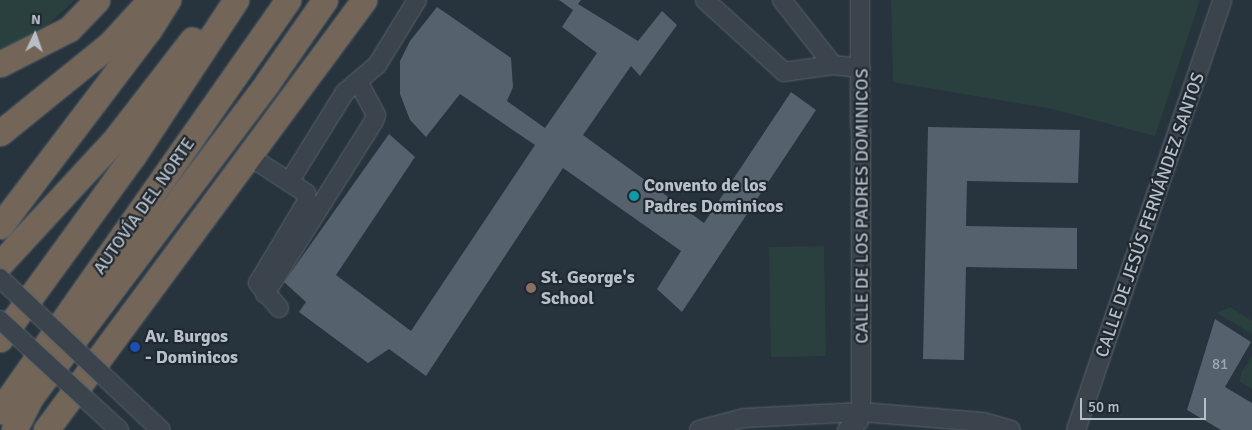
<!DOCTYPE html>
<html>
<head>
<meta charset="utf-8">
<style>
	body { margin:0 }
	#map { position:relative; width:1252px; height:430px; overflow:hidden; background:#27333d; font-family:Signika,sans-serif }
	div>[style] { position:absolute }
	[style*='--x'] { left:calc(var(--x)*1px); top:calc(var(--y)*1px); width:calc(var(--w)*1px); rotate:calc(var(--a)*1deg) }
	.green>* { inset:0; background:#2a403f; transform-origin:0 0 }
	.building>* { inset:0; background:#55616d }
	.roads { filter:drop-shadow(0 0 1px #59626b) drop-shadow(0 0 1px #59626b) }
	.minor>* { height:18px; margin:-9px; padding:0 9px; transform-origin:9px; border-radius:9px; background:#3b444d }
	.highway>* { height:25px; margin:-12.5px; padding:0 12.5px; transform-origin:12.5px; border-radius:12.5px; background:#736658 }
	.bridges { filter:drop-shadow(0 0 1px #59626b) drop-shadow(0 0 1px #59626b) }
	.minor-bridge>* { height:18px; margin:-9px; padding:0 9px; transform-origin:9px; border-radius:9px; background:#3b444d }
	.dots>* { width:14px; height:14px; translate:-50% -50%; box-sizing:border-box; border:2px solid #202932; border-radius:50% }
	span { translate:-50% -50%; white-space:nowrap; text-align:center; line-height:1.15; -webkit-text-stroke:4.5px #202932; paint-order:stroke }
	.number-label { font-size:15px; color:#9ea8b1 }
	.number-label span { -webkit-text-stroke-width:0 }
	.poi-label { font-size:18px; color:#b7bfc8; font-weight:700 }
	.left { translate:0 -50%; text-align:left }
	.street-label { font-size:18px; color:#b7bfc8 }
	.north { position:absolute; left:10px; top:10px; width:50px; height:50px; -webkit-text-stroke:4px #202932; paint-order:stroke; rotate:3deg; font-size:14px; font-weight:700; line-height:20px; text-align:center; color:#b7bfc8 }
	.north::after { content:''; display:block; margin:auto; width:18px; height:22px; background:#b7bfc8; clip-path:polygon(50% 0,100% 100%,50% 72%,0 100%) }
	.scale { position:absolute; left:1080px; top:398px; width:126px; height:22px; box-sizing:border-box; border:2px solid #b7bfc8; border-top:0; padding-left:6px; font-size:15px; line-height:18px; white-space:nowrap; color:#b7bfc8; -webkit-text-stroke:4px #202932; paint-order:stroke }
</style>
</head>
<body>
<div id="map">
	<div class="green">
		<i style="clip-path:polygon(0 0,75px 0,47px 25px,0 50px)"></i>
		<i style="clip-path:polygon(891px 0,1200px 0,1155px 136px,1052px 109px,893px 82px)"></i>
		<i style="left:824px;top:246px;width:110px;height:55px;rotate:89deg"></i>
		<i style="clip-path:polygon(1230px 307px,1252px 321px,1252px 334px,1217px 313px)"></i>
		<i style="clip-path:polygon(1252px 356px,1252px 389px,1240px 382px,1241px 373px)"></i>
	</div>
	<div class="building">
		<i style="clip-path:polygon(559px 0,581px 0,578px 4px,638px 41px,662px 11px,677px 25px,640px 76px,631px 66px,583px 135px,704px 223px,791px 92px,816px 110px,682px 312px,657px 289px,681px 251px,563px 168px,426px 376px,389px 349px,368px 363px,299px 312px,306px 302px,284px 282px,389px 134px,415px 157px,336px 275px,411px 331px,535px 145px,460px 94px,426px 137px,410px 120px,400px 94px,400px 61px,410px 41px,437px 7px,511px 58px,513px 87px,507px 101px,545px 128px,597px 53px,562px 27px,573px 10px)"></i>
		<i style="clip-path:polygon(928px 127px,1080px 130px,1078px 183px,967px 181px,966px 226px,1077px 228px,1077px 269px,966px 267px,964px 360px,923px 359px)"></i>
		<i style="clip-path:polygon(1215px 319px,1251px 342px,1225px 387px,1252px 403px,1252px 430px,1221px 430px,1187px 410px)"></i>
	</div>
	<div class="roads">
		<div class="minor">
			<i style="--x:705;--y:0;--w:107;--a:42.3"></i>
			<i style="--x:784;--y:72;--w:49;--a:-8.1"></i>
			<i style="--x:782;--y:0;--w:83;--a:51.9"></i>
			<i style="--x:833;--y:65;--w:28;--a:6"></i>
			<i style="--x:249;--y:156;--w:48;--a:33"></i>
			<i style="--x:265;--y:294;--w:204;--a:-57.8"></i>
			<i style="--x:374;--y:121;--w:6;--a:-72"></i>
			<i style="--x:376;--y:115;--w:38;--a:-118"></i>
			<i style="--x:279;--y:308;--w:33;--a:-130"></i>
			<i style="--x:258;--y:283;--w:96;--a:-59.1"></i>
			<i style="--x:307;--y:201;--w:8;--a:-97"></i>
			<i style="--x:306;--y:193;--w:20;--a:-147"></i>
			<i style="--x:289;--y:182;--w:106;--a:-58.1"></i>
			<i style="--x:345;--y:92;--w:42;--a:-40.2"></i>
			<i style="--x:377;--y:65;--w:76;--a:-58.4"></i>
			<i style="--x:699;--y:430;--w:47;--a:-14.9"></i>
			<i style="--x:744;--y:418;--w:117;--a:-2.9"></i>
			<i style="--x:861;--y:412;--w:122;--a:4.7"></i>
			<i style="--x:983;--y:422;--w:29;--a:16"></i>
			<i style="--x:847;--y:430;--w:14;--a:-36"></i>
			<i style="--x:858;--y:422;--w:10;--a:-73"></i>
			<i style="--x:861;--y:412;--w:412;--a:-90.1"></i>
			<i style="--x:1076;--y:430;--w:454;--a:-71.2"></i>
		</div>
		<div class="highway">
			<i style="--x:0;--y:64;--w:77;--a:-26.9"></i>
			<i style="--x:69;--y:29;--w:40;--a:-46"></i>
			<i style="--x:0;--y:133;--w:143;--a:-39"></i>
			<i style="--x:111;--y:43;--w:58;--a:-47.8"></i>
			<i style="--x:0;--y:226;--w:246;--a:-52.8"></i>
			<i style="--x:149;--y:30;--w:36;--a:-58"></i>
			<i style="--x:0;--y:264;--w:173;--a:-47.3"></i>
			<i style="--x:117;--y:137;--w:123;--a:-52.3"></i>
			<i style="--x:0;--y:339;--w:226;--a:-54"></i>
			<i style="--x:133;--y:156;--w:187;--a:-56.6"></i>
			<i style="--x:0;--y:411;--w:502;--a:-54.98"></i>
			<i style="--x:14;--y:430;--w:36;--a:-63"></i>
			<i style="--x:30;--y:398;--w:394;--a:-53"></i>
			<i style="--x:267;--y:83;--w:101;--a:-55.1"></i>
			<i style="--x:46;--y:430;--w:535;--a:-53.52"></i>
		</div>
	</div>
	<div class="bridges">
		<div class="minor-bridge">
			<i style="--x:0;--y:278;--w:221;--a:43.4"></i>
			<i style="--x:0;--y:320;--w:162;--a:42.7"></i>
		</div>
	</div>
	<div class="dots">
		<i style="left:634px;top:196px;background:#0f9aa8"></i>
		<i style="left:531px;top:288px;background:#8d6e63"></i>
		<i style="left:135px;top:347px;background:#1a4fb4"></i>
	</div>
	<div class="number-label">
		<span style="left:1220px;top:365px">81</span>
	</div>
	<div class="poi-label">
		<span class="left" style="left:644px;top:196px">Convento de los<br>Padres Dominicos</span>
		<span class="left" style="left:541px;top:288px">St. George's<br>School</span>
		<span class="left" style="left:145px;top:347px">Av. Burgos<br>- Dominicos</span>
	</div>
	<div class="street-label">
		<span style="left:144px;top:206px;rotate:-55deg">AUTOVÍA DEL NORTE</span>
		<span style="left:862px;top:206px;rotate:-90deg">CALLE DE LOS PADRES DOMINICOS</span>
		<span style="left:1150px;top:215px;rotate:-71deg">CALLE DE JESÚS FERNÁNDEZ SANTOS</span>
	</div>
	<div class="north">N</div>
	<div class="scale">50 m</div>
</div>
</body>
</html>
